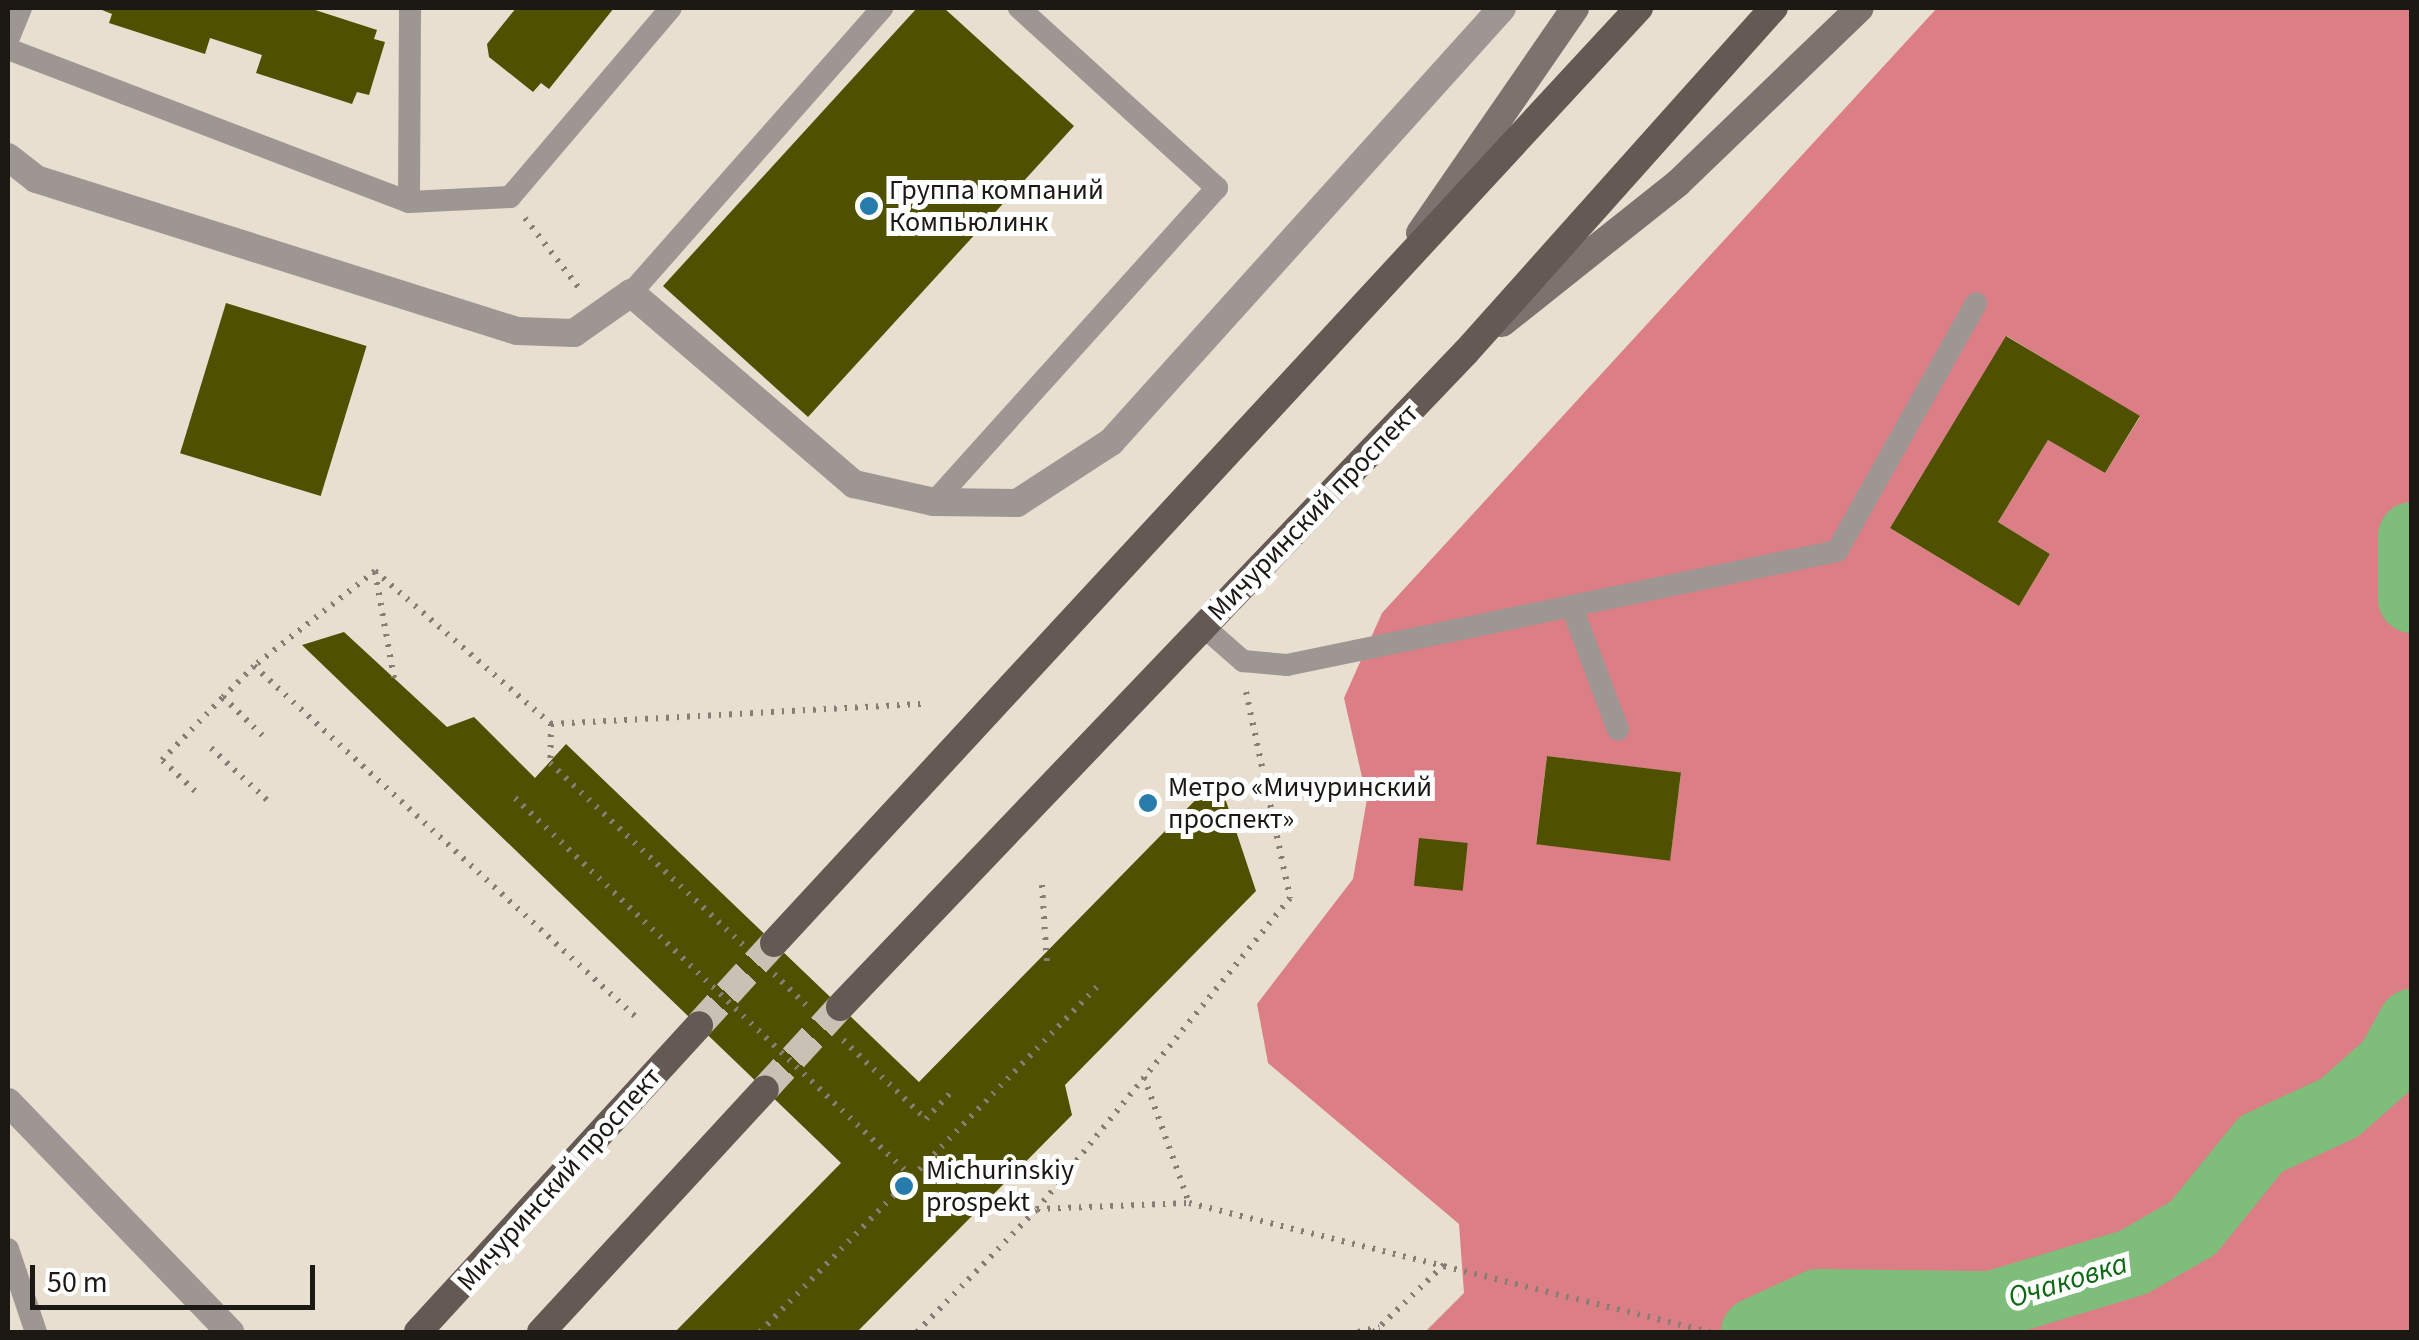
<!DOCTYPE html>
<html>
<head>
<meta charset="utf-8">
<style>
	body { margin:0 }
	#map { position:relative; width:2419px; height:1340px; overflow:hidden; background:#e8dfd0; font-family:"Source Sans 3",sans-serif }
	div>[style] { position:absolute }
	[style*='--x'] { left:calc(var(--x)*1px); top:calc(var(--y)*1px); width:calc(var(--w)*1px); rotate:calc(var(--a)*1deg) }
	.forest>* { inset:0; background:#db7e85 }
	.river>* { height:68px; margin:-34px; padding:0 34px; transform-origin:34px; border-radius:34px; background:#7ebd7a }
	.building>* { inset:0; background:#4f5101; transform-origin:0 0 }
	.primary-tunnel>* { height:28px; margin-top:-14px; transform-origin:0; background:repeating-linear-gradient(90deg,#c9c1b4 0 28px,transparent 0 42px) }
	.path>* { height:6px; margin-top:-3px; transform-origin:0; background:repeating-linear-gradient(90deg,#847e74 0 2.5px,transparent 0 10.5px) }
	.service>* { height:22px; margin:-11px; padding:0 11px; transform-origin:11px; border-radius:11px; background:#9d9692 }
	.minor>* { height:28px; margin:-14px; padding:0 14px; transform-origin:14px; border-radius:14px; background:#9d9692 }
	.tertiary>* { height:28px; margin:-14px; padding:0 14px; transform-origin:14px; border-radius:14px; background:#9d9692 }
	.secondary>* { height:28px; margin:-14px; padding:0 14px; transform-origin:14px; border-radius:14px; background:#7d726d }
	.primary>* { height:28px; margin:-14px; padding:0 14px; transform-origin:14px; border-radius:14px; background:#655953 }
	.dots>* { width:28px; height:28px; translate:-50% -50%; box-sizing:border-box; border:5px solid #fff; border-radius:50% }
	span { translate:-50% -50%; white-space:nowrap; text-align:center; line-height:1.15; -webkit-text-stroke:10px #fff; paint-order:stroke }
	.poi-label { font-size:28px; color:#1c1914 }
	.left { translate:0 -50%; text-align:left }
	.street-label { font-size:28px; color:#1c1914 }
	.water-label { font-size:30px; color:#0d6911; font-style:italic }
	.frame { position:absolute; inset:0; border:10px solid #1c1914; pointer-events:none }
	.scale { position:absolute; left:30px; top:1265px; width:285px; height:45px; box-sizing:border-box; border:5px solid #1c1914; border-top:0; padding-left:12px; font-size:30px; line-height:35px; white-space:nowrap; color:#1c1914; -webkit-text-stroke:8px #fff; paint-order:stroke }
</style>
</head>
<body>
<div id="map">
	<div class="forest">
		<i style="clip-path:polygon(evenodd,1937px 8px,2411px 8px,2411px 1332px,1425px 1332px,1464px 1293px,1459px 1224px,1268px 1063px,1257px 1004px,1353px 879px,1367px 799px,1344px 698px,1382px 613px,1937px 8px,2007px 336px,2140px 417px,2105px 473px,2048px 440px,1998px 522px,2050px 554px,2019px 606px,1890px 528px,2007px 336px,1937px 8px,1547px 756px,1681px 773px,1670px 860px,1536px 844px,1547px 756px)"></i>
	</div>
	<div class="river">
		<i style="--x:2412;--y:536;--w:63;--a:90"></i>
		<i style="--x:1755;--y:1332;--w:69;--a:-24.7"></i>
		<i style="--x:1818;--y:1303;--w:174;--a:0.7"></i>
		<i style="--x:1992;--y:1305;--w:148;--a:-16.8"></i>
		<i style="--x:2134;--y:1262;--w:68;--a:-30"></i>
		<i style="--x:2193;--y:1228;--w:108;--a:-51"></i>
		<i style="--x:2261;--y:1144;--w:86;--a:-24.8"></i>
		<i style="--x:2339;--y:1108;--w:68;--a:-41.4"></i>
		<i style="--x:2390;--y:1063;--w:46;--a:-61.2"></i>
	</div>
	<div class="building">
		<i style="clip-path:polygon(255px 8px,309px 8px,377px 30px,374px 39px,385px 42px,369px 95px,357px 92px,352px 104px,256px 73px,262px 55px,210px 38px,205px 54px,109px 23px,112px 14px,102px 10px)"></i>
		<i style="clip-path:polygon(516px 8px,614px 8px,549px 89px,541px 83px,533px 92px,489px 57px,487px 44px)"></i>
		<i style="clip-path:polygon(917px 8px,944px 8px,1074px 126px,808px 417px,663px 286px)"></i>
		<i style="left:226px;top:303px;width:147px;height:157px;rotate:17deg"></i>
		<i style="clip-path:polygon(2006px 336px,2140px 416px,2105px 473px,2048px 440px,1998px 522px,2050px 554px,2019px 606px,1890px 528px)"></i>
		<i style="clip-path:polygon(344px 632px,447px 727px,474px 717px,535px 778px,566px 744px,919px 1082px,1218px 777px,1256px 891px,1065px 1085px,1072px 1115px,857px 1332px,675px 1332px,841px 1163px,302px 645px)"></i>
		<i style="left:1547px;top:756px;width:135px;height:89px;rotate:7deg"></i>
		<i style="left:1419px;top:838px;width:49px;height:48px;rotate:6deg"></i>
	</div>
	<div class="primary-tunnel">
		<i style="--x:699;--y:1025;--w:111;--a:-47.6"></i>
		<i style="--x:765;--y:1089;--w:111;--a:-47.6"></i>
	</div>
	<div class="path">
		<i style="--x:525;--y:218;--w:93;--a:52.4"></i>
		<i style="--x:375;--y:571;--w:233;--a:41"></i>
		<i style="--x:551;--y:724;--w:39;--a:91"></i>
		<i style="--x:550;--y:763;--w:265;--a:43.3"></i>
		<i style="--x:375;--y:571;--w:154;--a:141.9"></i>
		<i style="--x:254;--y:666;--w:522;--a:42.59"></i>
		<i style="--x:375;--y:572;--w:108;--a:79.8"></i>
		<i style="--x:254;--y:666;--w:44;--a:135"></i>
		<i style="--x:223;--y:697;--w:57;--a:44.3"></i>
		<i style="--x:1246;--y:692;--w:211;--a:77.9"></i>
		<i style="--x:1290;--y:898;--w:401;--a:129.1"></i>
		<i style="--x:1037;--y:1209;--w:152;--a:-2.3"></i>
		<i style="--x:1189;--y:1203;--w:537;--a:13.91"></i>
		<i style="--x:551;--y:724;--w:374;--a:-3.1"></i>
		<i style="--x:211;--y:748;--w:78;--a:42.9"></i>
		<i style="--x:195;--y:791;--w:45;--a:-136.8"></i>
		<i style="--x:162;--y:760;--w:88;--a:-45.9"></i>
		<i style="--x:515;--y:798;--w:549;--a:43.67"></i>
		<i style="--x:912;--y:1177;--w:268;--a:-45.8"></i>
		<i style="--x:1042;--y:885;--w:79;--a:86.4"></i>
		<i style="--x:774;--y:974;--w:47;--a:44.1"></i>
		<i style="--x:843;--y:1040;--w:115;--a:43.6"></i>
		<i style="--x:926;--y:1119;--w:38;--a:-47"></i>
		<i style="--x:1144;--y:1077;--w:134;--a:70.3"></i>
		<i style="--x:760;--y:1332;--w:217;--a:-45.6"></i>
		<i style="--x:917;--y:1332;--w:172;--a:-45.7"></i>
		<i style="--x:1358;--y:1332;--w:22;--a:-13"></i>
		<i style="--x:1374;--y:1332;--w:98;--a:-43.8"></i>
	</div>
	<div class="service">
		<i style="--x:8;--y:40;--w:35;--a:-68"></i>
		<i style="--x:8;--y:49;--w:429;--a:20.9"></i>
		<i style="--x:409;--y:202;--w:101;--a:-2.8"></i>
		<i style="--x:510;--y:197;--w:248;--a:-49.6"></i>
		<i style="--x:409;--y:202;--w:194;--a:-89.7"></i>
		<i style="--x:631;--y:293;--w:380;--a:-48.6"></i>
		<i style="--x:934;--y:502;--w:423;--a:-48"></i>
		<i style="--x:1217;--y:188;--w:268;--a:-137.7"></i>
		<i style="--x:1573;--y:610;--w:128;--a:69.4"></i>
		<i style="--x:1204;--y:627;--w:52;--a:41.1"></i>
		<i style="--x:1243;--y:661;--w:44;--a:5.2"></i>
		<i style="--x:1287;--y:665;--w:562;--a:-11.71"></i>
		<i style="--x:1837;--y:551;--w:284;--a:-60.7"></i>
		<i style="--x:8;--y:1249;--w:88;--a:71.4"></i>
	</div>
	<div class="minor">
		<i style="--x:8;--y:157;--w:36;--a:38"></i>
		<i style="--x:36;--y:179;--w:504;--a:17.54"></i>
		<i style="--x:517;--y:331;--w:57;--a:2"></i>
		<i style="--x:574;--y:333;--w:70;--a:-35.1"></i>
		<i style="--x:631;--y:293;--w:294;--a:40.6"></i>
		<i style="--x:854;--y:484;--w:82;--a:12.7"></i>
		<i style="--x:934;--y:502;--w:83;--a:0.7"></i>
		<i style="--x:1017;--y:503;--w:112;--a:-33"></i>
		<i style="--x:1111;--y:442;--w:584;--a:-47.98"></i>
	</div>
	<div class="tertiary">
		<i style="--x:8;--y:1102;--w:320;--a:46"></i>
	</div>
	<div class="secondary">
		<i style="--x:1420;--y:233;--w:273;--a:-55.4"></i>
		<i style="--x:1502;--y:323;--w:225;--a:-38.5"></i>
		<i style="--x:1678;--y:183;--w:252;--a:-43.9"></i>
	</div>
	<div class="primary">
		<i style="--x:774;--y:943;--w:1274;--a:-47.23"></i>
		<i style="--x:840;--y:1007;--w:906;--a:-46.3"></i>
		<i style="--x:1466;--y:352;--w:462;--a:-48.2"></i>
		<i style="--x:418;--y:1332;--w:416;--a:-47.5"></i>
		<i style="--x:541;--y:1332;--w:330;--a:-47.3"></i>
	</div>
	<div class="dots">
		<i style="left:869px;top:206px;background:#277cac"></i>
		<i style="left:1148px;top:803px;background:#277cac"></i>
		<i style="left:904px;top:1186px;background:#277cac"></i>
	</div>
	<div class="poi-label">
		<span class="left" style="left:889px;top:206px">Группа компаний<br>Компьюлинк</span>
		<span class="left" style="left:1168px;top:803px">Метро «Мичуринский<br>проспект»</span>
		<span class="left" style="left:926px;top:1186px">Michurinskiy<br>prospekt</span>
	</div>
	<div class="street-label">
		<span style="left:1313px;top:512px;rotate:-46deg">Мичуринский проспект</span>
		<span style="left:559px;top:1179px;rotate:-48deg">Мичуринский проспект</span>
	</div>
	<div class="water-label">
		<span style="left:2068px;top:1281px;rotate:-17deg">Очаковка</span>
	</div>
	<div class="frame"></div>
	<div class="scale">50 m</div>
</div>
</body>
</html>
